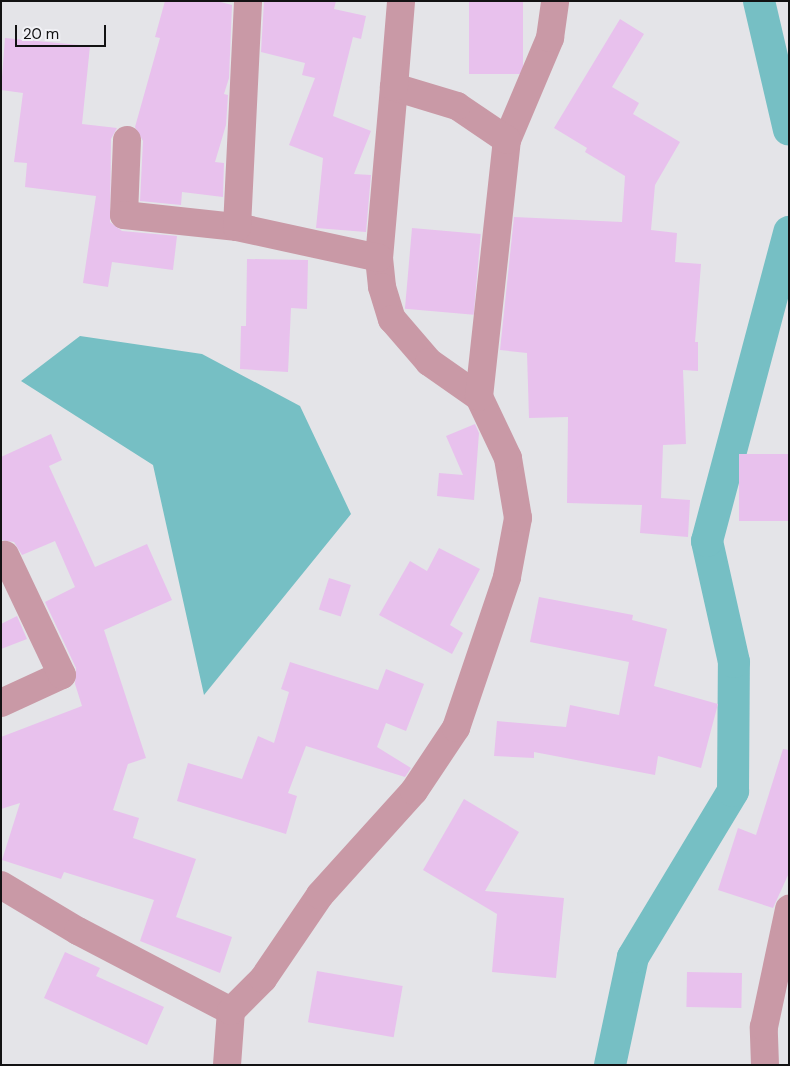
<!DOCTYPE html>
<html>
<head>
<meta charset="utf-8">
<style>
	body { margin:0 }
	#map { position:relative; width:790px; height:1066px; overflow:hidden; background:#e4e4e8; font-family:"DM Sans",sans-serif }
	div>[style] { position:absolute }
	[style*='--x'] { left:calc(var(--x)*1px); top:calc(var(--y)*1px); width:calc(var(--w)*1px); rotate:calc(var(--a)*1deg) }
	.water>* { inset:0; background:#76bfc4 }
	.canal>* { height:32px; margin:-16px; padding:0 16px; transform-origin:16px; border-radius:16px; background:#76bfc4 }
	.building>* { inset:0; background:#e8c1ed; transform-origin:0 0 }
	.street>* { height:28px; margin:-14px; padding:0 14px; transform-origin:14px; border-radius:14px; background:#c999a6 }
	span { translate:-50% -50%; white-space:nowrap; text-align:center; line-height:1.15; -webkit-text-stroke:4.5px #f1f1f5; paint-order:stroke }
	.frame { position:absolute; inset:0; border:2px solid #121213; pointer-events:none }
	.scale { position:absolute; left:15px; top:25px; width:91px; height:22px; box-sizing:border-box; border:2px solid #121213; border-top:0; padding-left:6px; font-size:15px; line-height:18px; white-space:nowrap; color:#121213; -webkit-text-stroke:4px #f1f1f5; paint-order:stroke }
</style>
</head>
<body>
<div id="map">
	<div class="water">
		<i style="clip-path:polygon(80px 336px,202px 354px,300px 406px,351px 514px,204px 695px,153px 465px,21px 381px)"></i>
	</div>
	<div class="canal">
		<i style="--x:759;--y:1;--w:132;--a:76.9"></i>
		<i style="--x:610;--y:1065;--w:110;--a:-78"></i>
		<i style="--x:633;--y:957;--w:194;--a:-58.9"></i>
		<i style="--x:733;--y:791;--w:129;--a:-89.6"></i>
		<i style="--x:734;--y:662;--w:124;--a:-102.6"></i>
		<i style="--x:707;--y:541;--w:320;--a:-75.1"></i>
	</div>
	<div class="building">
		<i style="clip-path:polygon(165px 1px,217px 1px,232px 5px,229px 78px,224px 94px,228px 95px,226px 125px,215px 162px,224px 163px,223px 197px,182px 192px,181px 205px,140px 201px,143px 141px,135px 127px,160px 38px,155px 37px)"></i>
		<i style="clip-path:polygon(264px 1px,336px 1px,334px 9px,366px 16px,361px 39px,353px 37px,333px 116px,371px 131px,354px 174px,371px 175px,366px 232px,316px 228px,323px 158px,289px 145px,315px 78px,302px 75px,305px 63px,261px 52px)"></i>
		<i style="left:469px;top:1px;width:54px;height:73px"></i>
		<i style="clip-path:polygon(620px 19px,644px 34px,612px 87px,639px 103px,633px 114px,680px 142px,655px 185px,651px 230px,677px 233px,675px 262px,701px 264px,695px 342px,698px 342px,698px 371px,683px 370px,686px 444px,663px 445px,661px 498px,690px 500px,688px 537px,640px 533px,642px 505px,567px 503px,568px 417px,529px 418px,527px 353px,500px 350px,514px 217px,622px 222px,625px 176px,585px 152px,587px 148px,554px 128px)"></i>
		<i style="clip-path:polygon(5px 38px,90px 46px,82px 124px,117px 128px,111px 139px,110px 222px,122px 231px,177px 236px,173px 270px,112px 262px,108px 287px,83px 283px,96px 196px,25px 187px,27px 163px,14px 162px,23px 93px,1px 90px)"></i>
		<i style="left:412px;top:228px;width:69px;height:81px;rotate:5deg"></i>
		<i style="clip-path:polygon(247px 259px,308px 260px,307px 309px,291px 308px,288px 372px,240px 369px,241px 326px,246px 326px)"></i>
		<i style="clip-path:polygon(475px 424px,479px 433px,474px 500px,437px 496px,439px 473px,463px 475px,446px 436px)"></i>
		<i style="clip-path:polygon(51px 434px,62px 460px,49px 466px,95px 567px,147px 544px,172px 600px,104px 630px,146px 758px,128px 764px,113px 810px,139px 818px,133px 838px,196px 859px,176px 917px,232px 937px,220px 973px,140px 941px,154px 900px,64px 872px,61px 879px,2px 860px,20px 803px,1px 809px,1px 737px,82px 706px,75px 684px,76px 668px,45px 602px,75px 587px,55px 541px,22px 555px,14px 542px,1px 540px,1px 457px)"></i>
		<i style="left:789px;top:454px;width:67px;height:50px;rotate:90deg"></i>
		<i style="clip-path:polygon(439px 548px,480px 569px,450px 625px,463px 633px,452px 654px,379px 615px,410px 561px,427px 571px)"></i>
		<i style="left:329px;top:578px;width:23px;height:33px;rotate:18deg"></i>
		<i style="clip-path:polygon(539px 597px,633px 615px,632px 620px,667px 629px,654px 686px,718px 704px,701px 768px,658px 756px,655px 775px,534px 752px,534px 758px,494px 756px,497px 721px,566px 727px,570px 705px,619px 715px,629px 662px,530px 642px)"></i>
		<i style="clip-path:polygon(17px 616px,27px 639px,1px 649px,1px 624px)"></i>
		<i style="clip-path:polygon(290px 662px,378px 690px,386px 669px,424px 684px,406px 731px,386px 723px,377px 747px,411px 768px,405px 777px,306px 746px,288px 793px,297px 796px,286px 834px,177px 801px,188px 763px,242px 779px,258px 736px,274px 743px,289px 692px,281px 689px)"></i>
		<i style="clip-path:polygon(783px 749px,789px 750px,789px 873px,773px 908px,718px 890px,738px 828px,756px 835px)"></i>
		<i style="clip-path:polygon(464px 799px,519px 832px,485px 891px,564px 898px,556px 978px,492px 972px,497px 914px,423px 870px)"></i>
		<i style="clip-path:polygon(65px 952px,100px 968px,96px 976px,164px 1007px,147px 1045px,44px 998px)"></i>
		<i style="left:317px;top:971px;width:87px;height:52px;rotate:10deg"></i>
		<i style="left:687px;top:972px;width:55px;height:35px;rotate:1deg"></i>
	</div>
	<div class="street">
		<i style="--x:394;--y:87;--w:172;--a:95"></i>
		<i style="--x:379;--y:258;--w:29;--a:84"></i>
		<i style="--x:382;--y:287;--w:34;--a:73"></i>
		<i style="--x:392;--y:319;--w:57;--a:49.3"></i>
		<i style="--x:429;--y:362;--w:61;--a:35"></i>
		<i style="--x:127;--y:140;--w:75;--a:92.3"></i>
		<i style="--x:124;--y:215;--w:114;--a:6.1"></i>
		<i style="--x:237;--y:227;--w:145;--a:12.3"></i>
		<i style="--x:507;--y:140;--w:111;--a:-67.1"></i>
		<i style="--x:550;--y:38;--w:37;--a:-82"></i>
		<i style="--x:237;--y:227;--w:226;--a:-87.2"></i>
		<i style="--x:1;--y:703;--w:67;--a:-24.7"></i>
		<i style="--x:62;--y:675;--w:133;--a:-115.4"></i>
		<i style="--x:1;--y:885;--w:90;--a:30.9"></i>
		<i style="--x:78;--y:931;--w:173;--a:27.6"></i>
		<i style="--x:227;--y:1065;--w:54;--a:-85.8"></i>
		<i style="--x:231;--y:1011;--w:45;--a:-45"></i>
		<i style="--x:263;--y:979;--w:102;--a:-55.8"></i>
		<i style="--x:320;--y:895;--w:140;--a:-47.9"></i>
		<i style="--x:414;--y:791;--w:76;--a:-56.3"></i>
		<i style="--x:456;--y:728;--w:159;--a:-71.3"></i>
		<i style="--x:507;--y:577;--w:60;--a:-79.4"></i>
		<i style="--x:518;--y:518;--w:61;--a:-99.5"></i>
		<i style="--x:508;--y:458;--w:68;--a:-115.4"></i>
		<i style="--x:479;--y:397;--w:259;--a:-83.8"></i>
		<i style="--x:507;--y:140;--w:60;--a:-145.8"></i>
		<i style="--x:457;--y:106;--w:66;--a:-163.2"></i>
		<i style="--x:394;--y:87;--w:86;--a:-85.3"></i>
		<i style="--x:765;--y:1065;--w:38;--a:-92"></i>
		<i style="--x:764;--y:1027;--w:121;--a:-78"></i>
	</div>
	<div class="frame"></div>
	<div class="scale">20 m</div>
</div>
</body>
</html>
